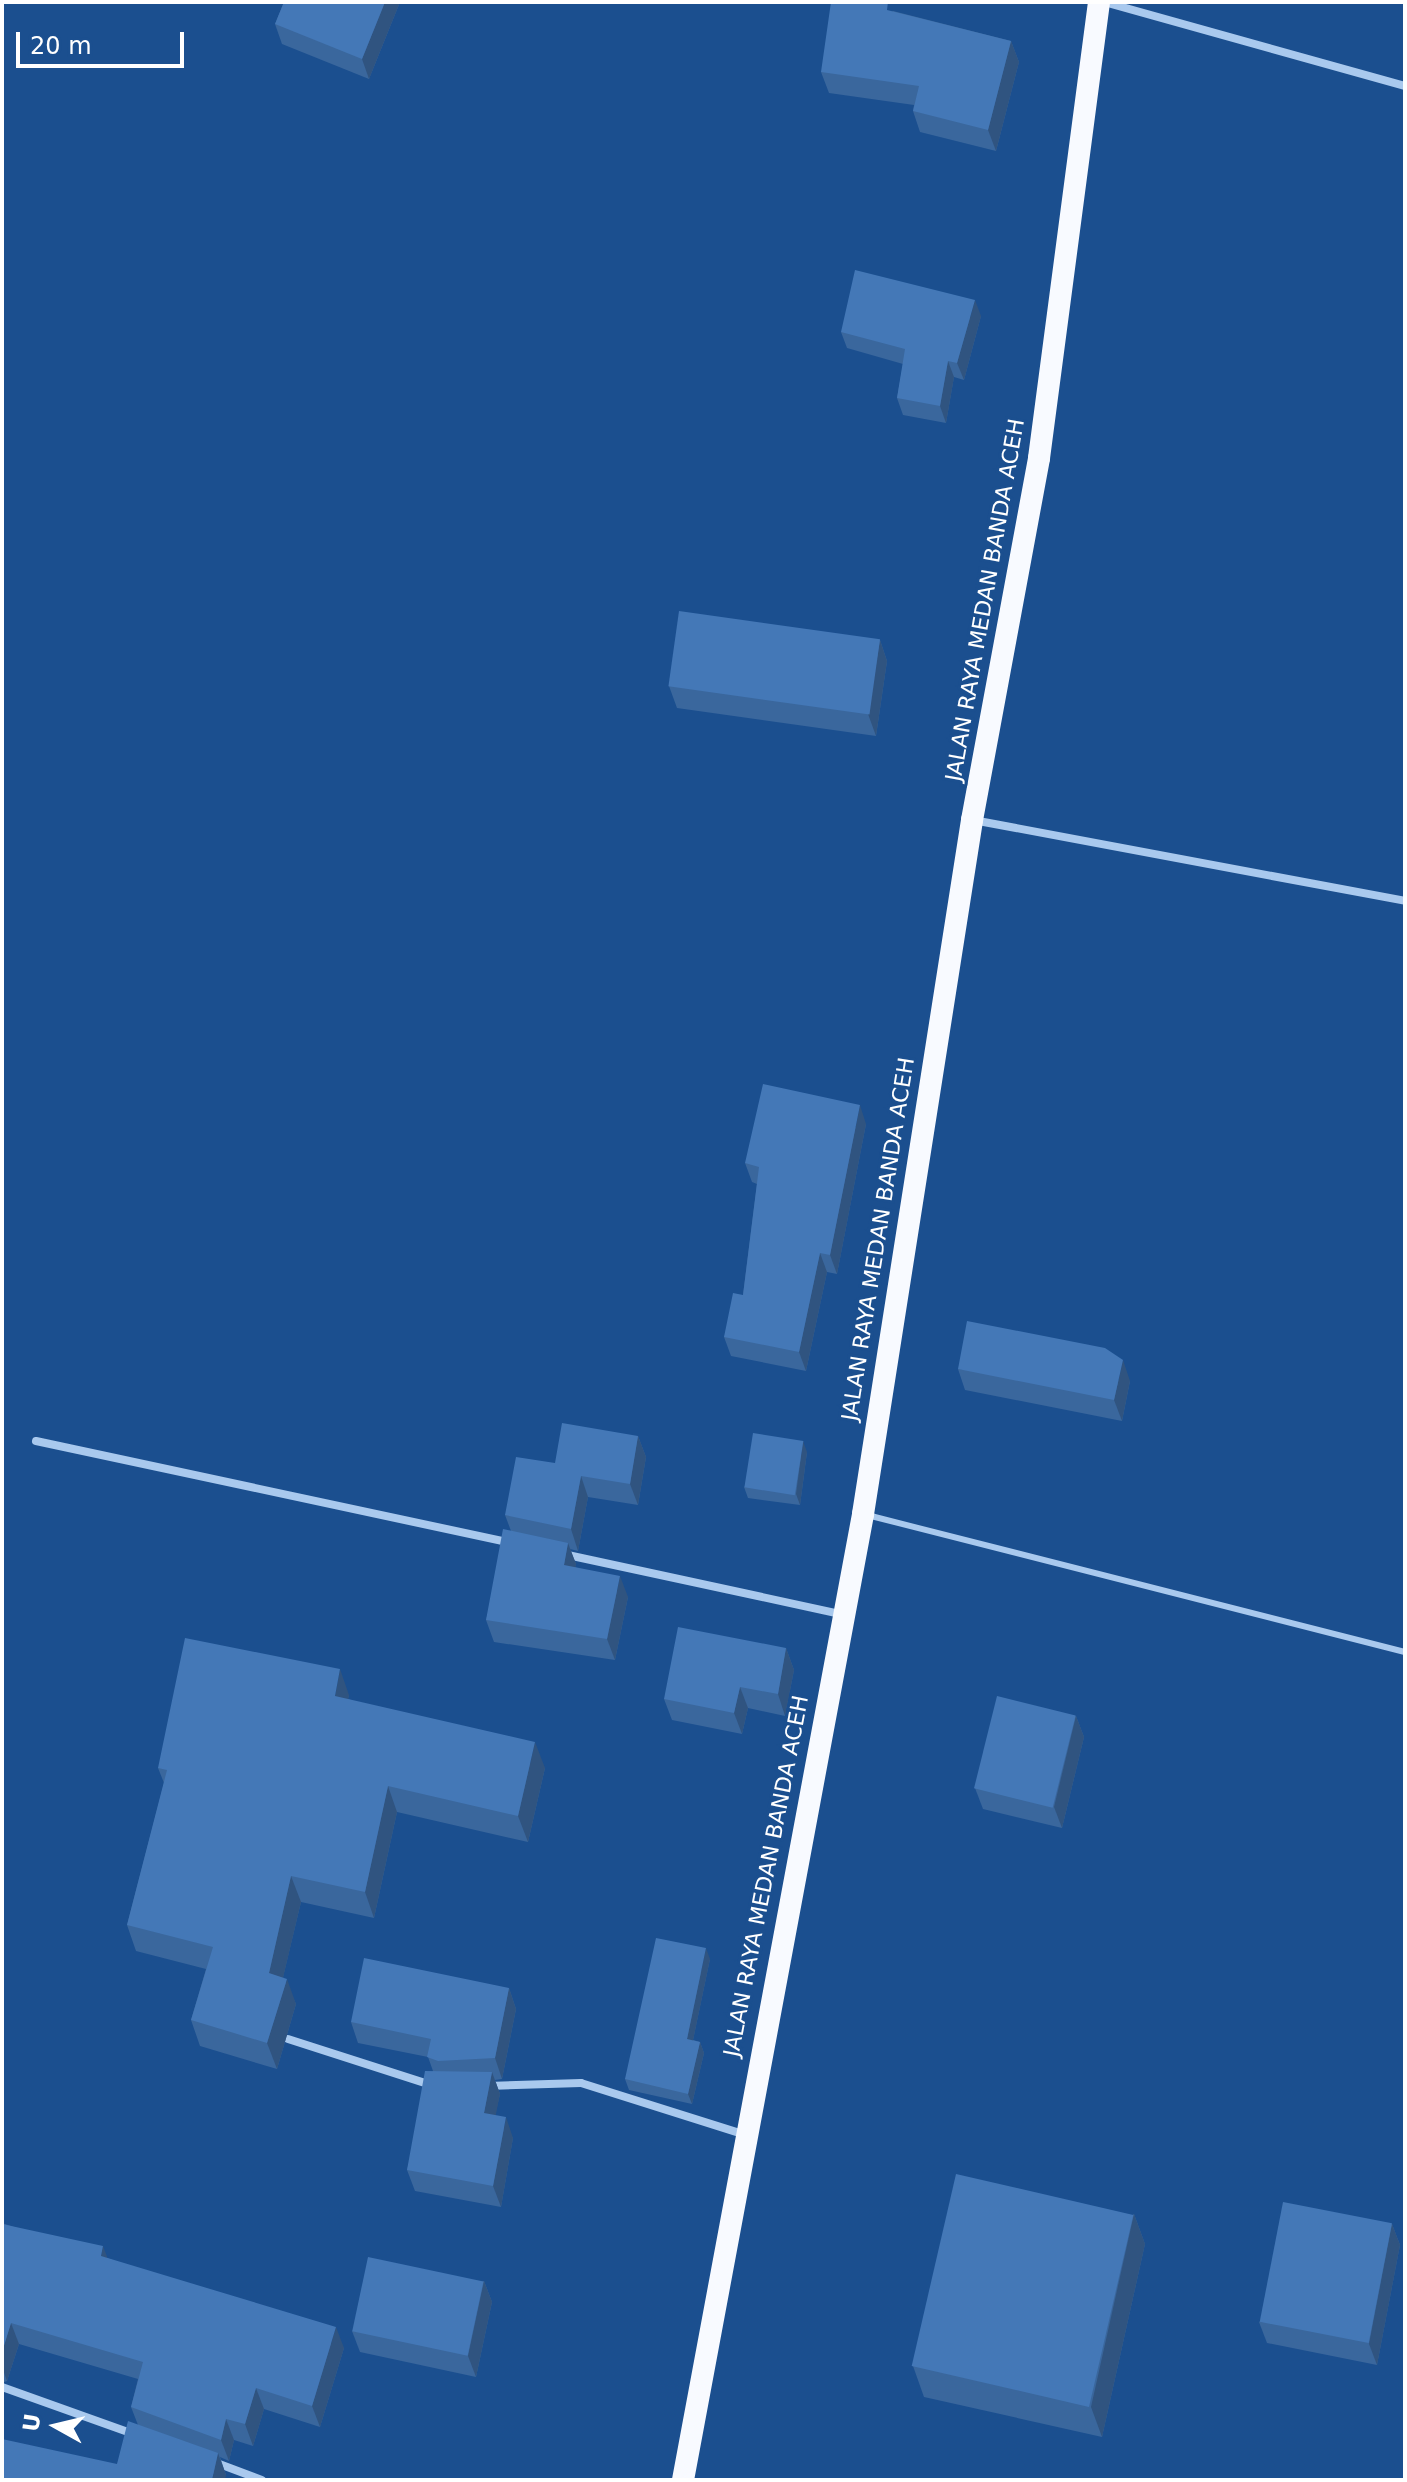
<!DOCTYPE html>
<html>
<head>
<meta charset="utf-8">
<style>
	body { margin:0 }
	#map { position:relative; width:1407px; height:2482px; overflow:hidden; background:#1b4f8f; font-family:"DejaVu Sans",sans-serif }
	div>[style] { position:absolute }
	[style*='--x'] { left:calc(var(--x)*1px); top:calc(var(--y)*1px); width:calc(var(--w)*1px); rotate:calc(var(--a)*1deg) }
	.service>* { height:6px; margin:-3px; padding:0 3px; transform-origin:3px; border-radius:3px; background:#a9c9ee }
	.minor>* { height:8px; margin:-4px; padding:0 4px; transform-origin:4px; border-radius:4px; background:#a9c9ee }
	.trunk>* { height:22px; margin:-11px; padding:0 11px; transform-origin:11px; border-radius:11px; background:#f8faff }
	.wall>* { inset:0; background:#3a679d }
	.shaded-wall>* { inset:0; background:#305480 }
	.building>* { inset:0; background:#4478b7; transform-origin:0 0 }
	span { translate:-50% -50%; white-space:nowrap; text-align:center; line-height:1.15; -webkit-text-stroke:6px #1b4f8f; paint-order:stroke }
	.street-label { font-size:22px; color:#fff }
	.frame { position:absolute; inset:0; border:4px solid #fff; pointer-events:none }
	.north { position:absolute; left:16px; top:2386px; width:80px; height:80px; -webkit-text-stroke:6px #1b4f8f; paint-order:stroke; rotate:278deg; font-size:22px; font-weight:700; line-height:32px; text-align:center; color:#fff }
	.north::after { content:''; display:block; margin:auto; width:28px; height:36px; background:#fff; clip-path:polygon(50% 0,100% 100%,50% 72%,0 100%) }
	.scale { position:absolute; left:16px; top:32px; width:168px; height:36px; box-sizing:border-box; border:4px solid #fff; border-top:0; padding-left:10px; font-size:24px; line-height:28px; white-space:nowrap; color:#fff; -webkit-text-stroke:6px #1b4f8f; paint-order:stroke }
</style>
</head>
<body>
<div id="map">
	<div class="service">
		<i style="--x:867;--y:1515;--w:555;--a:14.29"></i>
	</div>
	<div class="minor">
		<i style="--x:1104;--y:2;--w:313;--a:15.6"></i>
		<i style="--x:973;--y:820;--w:440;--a:10.6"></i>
		<i style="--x:36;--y:1441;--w:486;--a:12.1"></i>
		<i style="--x:563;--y:1554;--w:283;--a:12.2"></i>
		<i style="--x:288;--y:2039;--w:150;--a:17.8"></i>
		<i style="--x:488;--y:2086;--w:93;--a:-1.8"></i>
		<i style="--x:581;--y:2083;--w:170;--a:17.5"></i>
		<i style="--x:2;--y:2387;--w:139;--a:19.7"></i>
		<i style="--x:214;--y:2462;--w:51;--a:20.6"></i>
	</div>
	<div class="trunk">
		<i style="--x:683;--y:2480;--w:983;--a:-79.44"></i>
		<i style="--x:863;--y:1514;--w:703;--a:-81.07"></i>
		<i style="--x:972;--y:820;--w:368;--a:-79.5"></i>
		<i style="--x:1039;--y:458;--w:460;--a:-82.5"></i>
	</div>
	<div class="wall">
		<i style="clip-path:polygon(284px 2px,400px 2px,369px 79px,282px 44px,275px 24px)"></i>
		<i style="clip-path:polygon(893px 11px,1011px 41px,1019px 62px,996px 151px,920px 132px,913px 111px,914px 105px,829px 93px,821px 72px)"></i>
		<i style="clip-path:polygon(981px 316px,964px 380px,954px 377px,946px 423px,903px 415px,897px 398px,903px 364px,847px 348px,841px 332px)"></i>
		<i style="clip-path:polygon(880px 640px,887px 661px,876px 736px,677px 708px,669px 686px)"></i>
		<i style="clip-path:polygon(866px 1124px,837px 1274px,827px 1272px,806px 1371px,731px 1356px,724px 1337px,743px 1295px,757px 1184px,752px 1182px,745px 1163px)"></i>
		<i style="clip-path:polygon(958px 1369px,1130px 1381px,1122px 1421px,965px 1390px)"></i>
		<i style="clip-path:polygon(638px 1436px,646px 1457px,638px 1505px,588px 1497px,578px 1551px,570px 1549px,576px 1564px,575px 1567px,628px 1597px,615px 1660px,494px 1642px,486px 1620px,511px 1531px,505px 1515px,555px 1463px)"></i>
		<i style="clip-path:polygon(807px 1452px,800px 1505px,748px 1498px,744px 1487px)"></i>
		<i style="clip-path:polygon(786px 1648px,794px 1670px,785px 1716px,748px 1708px,742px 1734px,672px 1720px,664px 1699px)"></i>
		<i style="clip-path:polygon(349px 1695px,348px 1699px,545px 1768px,528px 1842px,397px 1812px,374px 1918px,301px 1902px,283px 1977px,296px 2004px,277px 2069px,200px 2046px,191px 2020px,206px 1969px,136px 1951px,127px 1925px,164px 1783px,158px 1768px)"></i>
		<i style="clip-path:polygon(1076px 1716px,1084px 1737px,1062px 1828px,983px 1809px,975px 1788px)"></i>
		<i style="clip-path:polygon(710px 1959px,693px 2040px,700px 2042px,704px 2053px,692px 2104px,629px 2090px,625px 2079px)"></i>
		<i style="clip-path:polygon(509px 1988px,516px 2009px,502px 2079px,495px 2080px,500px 2094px,495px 2115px,513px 2138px,501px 2207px,415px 2191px,407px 2170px,433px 2071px,428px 2057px,358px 2043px,351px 2022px)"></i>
		<i style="clip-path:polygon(1134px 2214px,1145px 2244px,1102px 2437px,924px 2397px,913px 2366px)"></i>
		<i style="clip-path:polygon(2px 2223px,107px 2258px,344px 2348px,320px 2427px,264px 2409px,253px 2446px,234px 2440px,229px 2461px,220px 2457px,226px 2475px,117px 2464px,138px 2425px,131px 2407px,138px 2379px,19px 2344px,7px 2381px,2px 2383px)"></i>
		<i style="clip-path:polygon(1392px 2224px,1400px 2245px,1377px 2365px,1267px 2343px,1259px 2322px)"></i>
		<i style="clip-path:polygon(484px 2281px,492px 2302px,476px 2377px,360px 2352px,352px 2331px)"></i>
	</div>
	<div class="shaded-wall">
		<i style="clip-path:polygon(385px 2px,400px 2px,369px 79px,362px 59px)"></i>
		<i style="clip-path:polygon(1011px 41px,1019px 62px,996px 151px,988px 130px)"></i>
		<i style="clip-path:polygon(975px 300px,981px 316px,964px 380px,957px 363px)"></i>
		<i style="clip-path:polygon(948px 361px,954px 377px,946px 423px,940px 406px)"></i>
		<i style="clip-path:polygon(880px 640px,887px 661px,876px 736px,868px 714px)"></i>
		<i style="clip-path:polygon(860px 1105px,866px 1124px,837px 1274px,830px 1255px)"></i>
		<i style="clip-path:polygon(820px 1253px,827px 1272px,806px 1371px,799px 1352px)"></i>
		<i style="clip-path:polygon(1123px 1360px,1130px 1381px,1122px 1421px,1114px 1400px)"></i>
		<i style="clip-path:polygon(638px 1436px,646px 1457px,638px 1505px,630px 1484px)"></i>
		<i style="clip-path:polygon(803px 1441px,807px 1452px,800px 1505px,796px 1494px)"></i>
		<i style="clip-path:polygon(581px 1476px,588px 1497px,578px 1551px,571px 1529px)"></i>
		<i style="clip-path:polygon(568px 1543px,576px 1564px,572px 1586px,564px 1565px)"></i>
		<i style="clip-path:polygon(620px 1576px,628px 1597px,615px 1660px,607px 1639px)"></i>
		<i style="clip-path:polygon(786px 1648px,794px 1670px,785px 1716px,778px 1694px)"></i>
		<i style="clip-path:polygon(340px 1669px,349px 1695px,344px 1722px,335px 1696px)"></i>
		<i style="clip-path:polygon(740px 1687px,748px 1708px,742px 1734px,734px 1713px)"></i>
		<i style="clip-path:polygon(1076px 1716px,1084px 1737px,1062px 1828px,1054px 1807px)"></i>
		<i style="clip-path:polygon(535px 1742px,545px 1768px,528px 1842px,518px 1816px)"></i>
		<i style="clip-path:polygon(388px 1786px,397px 1812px,374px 1918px,365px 1892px)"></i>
		<i style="clip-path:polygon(291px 1876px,301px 1902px,278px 1999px,269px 1973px)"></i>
		<i style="clip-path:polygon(706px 1948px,710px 1959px,691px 2050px,687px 2039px)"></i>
		<i style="clip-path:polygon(287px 1979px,296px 2004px,277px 2069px,267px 2043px)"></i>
		<i style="clip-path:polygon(509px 1988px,516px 2009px,502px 2079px,495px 2058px)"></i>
		<i style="clip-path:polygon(700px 2042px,704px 2053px,692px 2104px,688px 2094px)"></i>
		<i style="clip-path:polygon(492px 2072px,500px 2094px,492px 2134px,484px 2113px)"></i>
		<i style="clip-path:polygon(506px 2117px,513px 2138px,501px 2207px,493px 2186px)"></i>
		<i style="clip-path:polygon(1134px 2214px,1145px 2244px,1102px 2437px,1091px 2407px)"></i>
		<i style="clip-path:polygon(1392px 2224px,1400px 2245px,1377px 2365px,1369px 2344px)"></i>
		<i style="clip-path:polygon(103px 2246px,111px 2267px,101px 2256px)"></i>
		<i style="clip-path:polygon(484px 2281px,492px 2302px,476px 2377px,468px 2356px)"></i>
		<i style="clip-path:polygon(11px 2323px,19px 2344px,7px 2381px,2px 2367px,2px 2352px)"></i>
		<i style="clip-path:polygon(336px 2327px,344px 2348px,320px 2427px,312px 2406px)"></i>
		<i style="clip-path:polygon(256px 2388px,264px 2409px,253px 2446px,245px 2424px)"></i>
		<i style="clip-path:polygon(226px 2419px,234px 2440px,229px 2461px,221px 2440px)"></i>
		<i style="clip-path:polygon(218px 2453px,226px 2475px,225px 2480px,212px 2480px)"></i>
	</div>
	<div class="building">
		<i style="clip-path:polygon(284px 2px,385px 2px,362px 59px,275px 24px)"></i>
		<i style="clip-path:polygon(831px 2px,888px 2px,887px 10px,1011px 41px,988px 130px,913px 111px,919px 86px,821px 72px)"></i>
		<i style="clip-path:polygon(855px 270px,975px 300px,957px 363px,948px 361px,940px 406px,897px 398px,905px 349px,841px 332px)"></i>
		<i style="left:679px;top:611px;width:203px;height:76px;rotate:8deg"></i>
		<i style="clip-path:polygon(763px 1084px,860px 1105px,830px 1255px,820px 1253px,799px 1352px,724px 1337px,733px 1293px,743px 1295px,759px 1167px,745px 1163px)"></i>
		<i style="clip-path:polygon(967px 1321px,1105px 1348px,1123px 1360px,1114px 1400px,958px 1369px)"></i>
		<i style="clip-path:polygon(562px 1423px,638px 1436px,630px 1484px,581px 1476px,571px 1529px,505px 1515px,516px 1457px,555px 1463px)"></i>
		<i style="left:753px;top:1433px;width:51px;height:55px;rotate:9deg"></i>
		<i style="clip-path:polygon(503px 1529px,568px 1543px,564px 1565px,620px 1576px,607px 1639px,486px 1620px)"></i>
		<i style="clip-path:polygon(678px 1627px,786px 1648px,778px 1694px,740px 1687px,734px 1713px,664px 1699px)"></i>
		<i style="clip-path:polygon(185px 1638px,340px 1669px,335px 1696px,535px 1742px,518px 1816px,388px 1786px,365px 1892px,291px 1876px,269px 1973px,287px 1979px,267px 2043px,191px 2020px,213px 1947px,127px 1925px,167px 1770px,158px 1768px)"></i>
		<i style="left:997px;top:1696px;width:81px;height:95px;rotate:14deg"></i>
		<i style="clip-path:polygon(656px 1938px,706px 1948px,687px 2039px,700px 2042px,688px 2094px,625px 2079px)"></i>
		<i style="clip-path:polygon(364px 1958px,509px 1988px,495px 2058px,438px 2061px,427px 2057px,431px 2039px,351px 2022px)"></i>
		<i style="clip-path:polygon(425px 2071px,492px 2072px,484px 2113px,506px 2117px,493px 2186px,407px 2170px)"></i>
		<i style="left:956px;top:2174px;width:182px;height:197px;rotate:13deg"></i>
		<i style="left:1283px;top:2202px;width:111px;height:122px;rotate:11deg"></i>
		<i style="clip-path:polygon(2px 2224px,103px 2246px,101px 2256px,336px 2327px,312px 2406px,256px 2388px,245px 2424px,226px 2419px,221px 2440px,131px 2407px,143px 2362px,11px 2323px,2px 2352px)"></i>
		<i style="left:368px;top:2257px;width:118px;height:76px;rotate:12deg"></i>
		<i style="clip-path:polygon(128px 2421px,218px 2453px,212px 2480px,2px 2480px,2px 2439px,117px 2464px)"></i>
	</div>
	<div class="street-label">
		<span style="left:985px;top:600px;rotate:-80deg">JALAN RAYA MEDAN BANDA ACEH</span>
		<span style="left:878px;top:1239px;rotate:-81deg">JALAN RAYA MEDAN BANDA ACEH</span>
		<span style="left:766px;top:1876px;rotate:-79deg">JALAN RAYA MEDAN BANDA ACEH</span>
	</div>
	<div class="frame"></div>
	<div class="north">U</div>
	<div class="scale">20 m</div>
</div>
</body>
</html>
